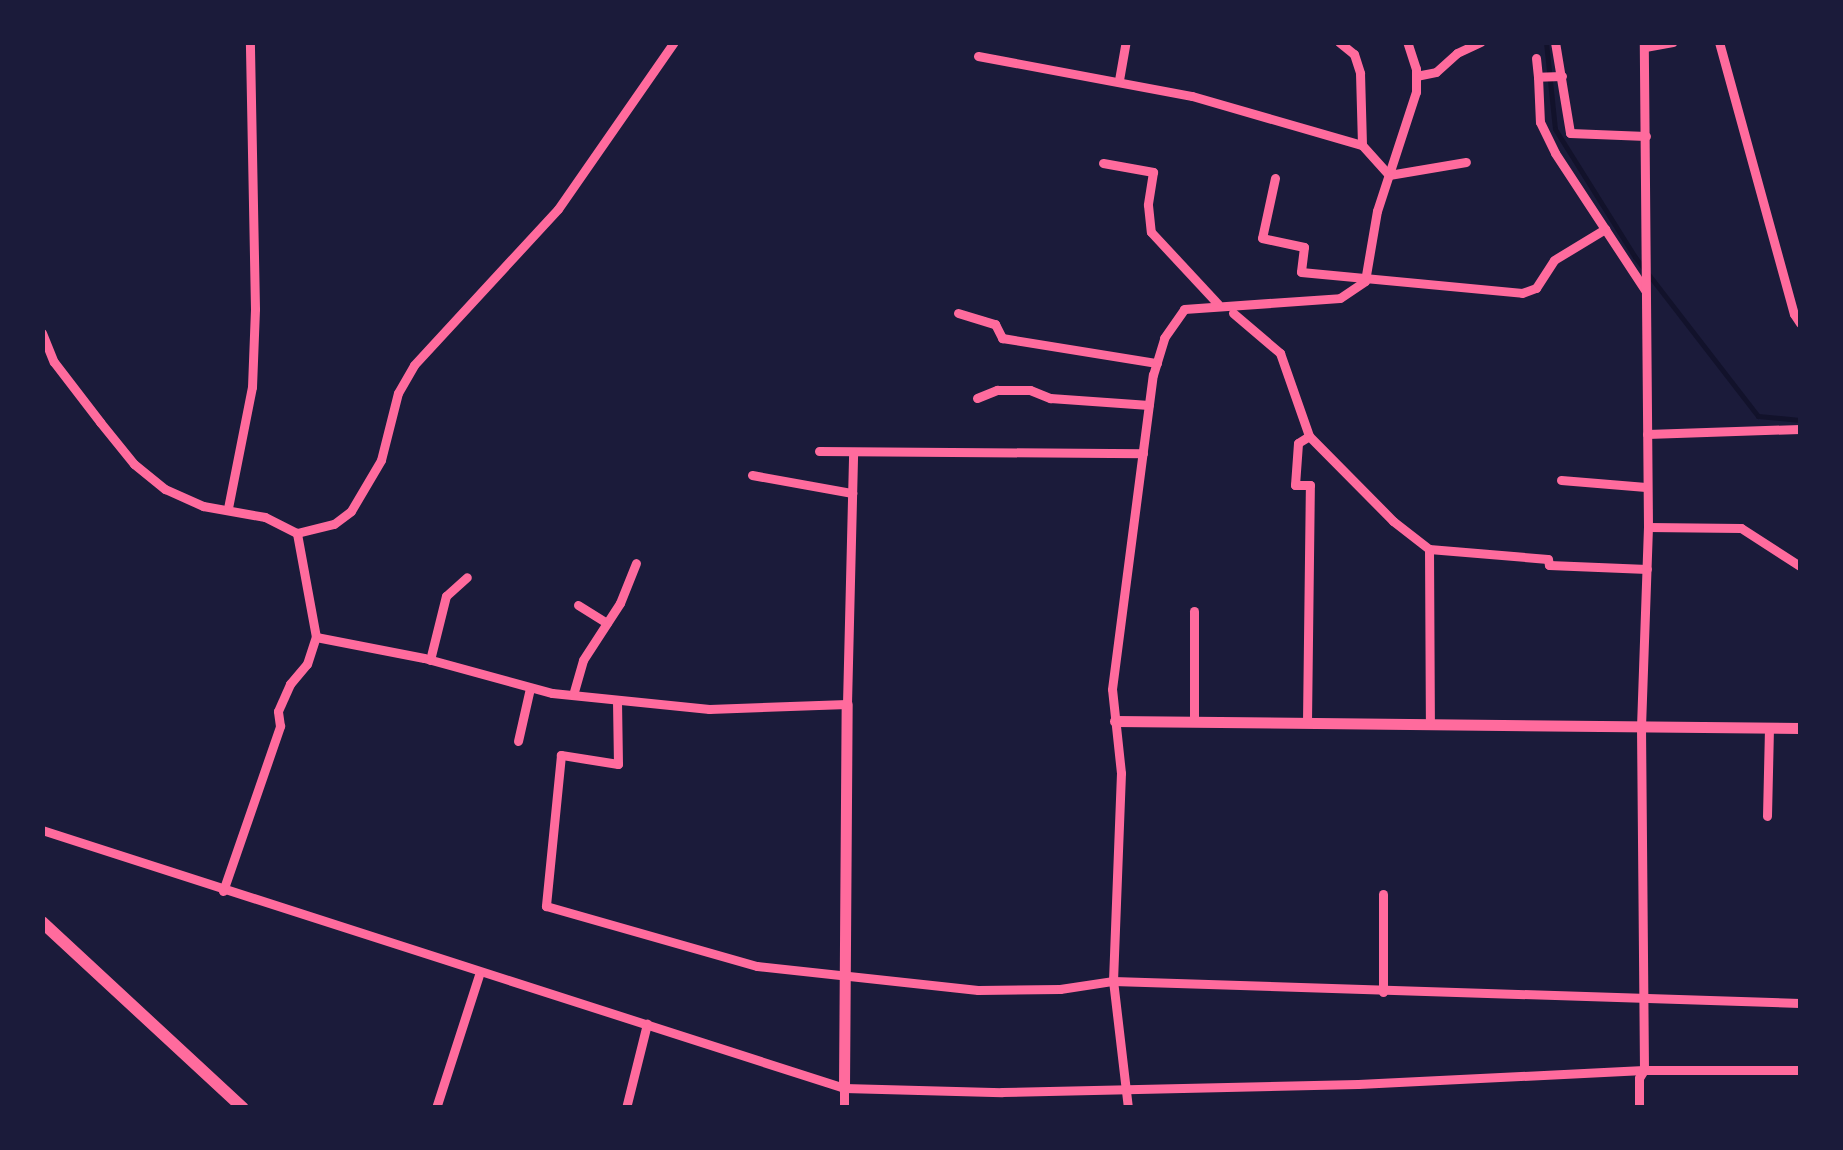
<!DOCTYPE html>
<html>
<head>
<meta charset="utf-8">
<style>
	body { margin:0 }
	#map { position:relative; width:1843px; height:1150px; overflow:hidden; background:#1b1b3a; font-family:"Source Sans 3",sans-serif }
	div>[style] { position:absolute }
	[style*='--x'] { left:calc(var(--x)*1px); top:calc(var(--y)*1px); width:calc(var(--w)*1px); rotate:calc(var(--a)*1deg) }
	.stream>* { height:5px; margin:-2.5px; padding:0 2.5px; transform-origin:2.5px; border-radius:2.5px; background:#12122b }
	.minor>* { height:9px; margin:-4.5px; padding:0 4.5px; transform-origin:4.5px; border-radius:4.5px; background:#ff6b9d }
	.tertiary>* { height:11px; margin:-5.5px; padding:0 5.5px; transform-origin:5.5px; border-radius:5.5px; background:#ff6b9d }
	.secondary>* { height:12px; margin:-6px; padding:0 6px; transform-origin:6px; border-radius:6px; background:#ff6b9d }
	span { translate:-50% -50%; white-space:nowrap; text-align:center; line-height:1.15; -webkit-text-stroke:8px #1b1b3a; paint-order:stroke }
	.frame { position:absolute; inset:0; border:45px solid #1b1b3a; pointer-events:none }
</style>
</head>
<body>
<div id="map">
	<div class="stream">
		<i style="--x:1546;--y:42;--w:87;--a:84.1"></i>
		<i style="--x:1555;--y:129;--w:151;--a:58"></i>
		<i style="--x:1635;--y:257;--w:201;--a:52.3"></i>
		<i style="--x:1758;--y:416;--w:42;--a:5.4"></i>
	</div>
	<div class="minor">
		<i style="--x:1339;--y:42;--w:19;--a:39"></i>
		<i style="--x:1354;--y:54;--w:20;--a:72"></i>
		<i style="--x:1360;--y:73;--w:72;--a:88.4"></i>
		<i style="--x:1362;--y:145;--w:40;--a:48"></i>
		<i style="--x:1555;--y:42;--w:92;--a:80.6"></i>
		<i style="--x:1570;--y:133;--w:76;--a:2.3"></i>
		<i style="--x:1719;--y:42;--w:282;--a:74.6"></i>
		<i style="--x:1794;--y:314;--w:11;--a:56"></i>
		<i style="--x:1645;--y:47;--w:28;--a:-10"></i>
		<i style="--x:978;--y:56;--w:218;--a:10.6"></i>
		<i style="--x:1192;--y:96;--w:177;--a:16.1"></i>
		<i style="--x:1536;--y:58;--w:19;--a:84"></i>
		<i style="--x:1416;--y:76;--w:20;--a:-11"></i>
		<i style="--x:1436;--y:72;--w:28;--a:-42"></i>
		<i style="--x:1457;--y:53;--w:26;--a:-25"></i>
		<i style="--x:1562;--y:76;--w:24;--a:178"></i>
		<i style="--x:1538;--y:77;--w:45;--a:87.5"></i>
		<i style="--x:1540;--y:122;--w:34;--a:64"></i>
		<i style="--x:1555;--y:153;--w:164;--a:56.7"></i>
		<i style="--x:1119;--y:80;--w:39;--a:-80"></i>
		<i style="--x:1103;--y:163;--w:51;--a:10.2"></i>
		<i style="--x:1153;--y:172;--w:33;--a:99"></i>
		<i style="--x:1148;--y:205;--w:27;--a:84"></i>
		<i style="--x:1151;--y:232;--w:98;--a:47.1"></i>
		<i style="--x:1389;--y:175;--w:78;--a:-9.6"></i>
		<i style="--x:1275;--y:178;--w:61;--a:102.2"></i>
		<i style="--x:1262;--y:238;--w:43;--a:12.1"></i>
		<i style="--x:1304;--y:247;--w:25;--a:97"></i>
		<i style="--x:1301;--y:272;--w:222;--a:5.4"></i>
		<i style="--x:1522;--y:293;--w:15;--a:-20"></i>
		<i style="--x:1536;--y:288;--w:33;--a:-57"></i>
		<i style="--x:1554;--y:260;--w:60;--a:-31.3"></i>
		<i style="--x:958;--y:313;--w:39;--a:17"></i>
		<i style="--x:995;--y:324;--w:16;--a:63"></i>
		<i style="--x:1002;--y:338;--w:157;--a:9.2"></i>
		<i style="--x:1233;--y:313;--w:62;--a:40.4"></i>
		<i style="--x:1280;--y:353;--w:88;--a:70.7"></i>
		<i style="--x:42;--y:333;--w:31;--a:68"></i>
		<i style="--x:54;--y:362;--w:76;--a:52.5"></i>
		<i style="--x:100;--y:422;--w:54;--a:51"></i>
		<i style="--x:134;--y:464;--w:40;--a:39"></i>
		<i style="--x:165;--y:489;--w:42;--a:24.1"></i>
		<i style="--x:203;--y:506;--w:63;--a:10.1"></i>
		<i style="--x:265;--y:517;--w:36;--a:27"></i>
		<i style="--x:297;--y:533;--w:38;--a:-14"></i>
		<i style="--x:334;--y:524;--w:21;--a:-37"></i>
		<i style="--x:351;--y:511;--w:59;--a:-59.5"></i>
		<i style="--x:381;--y:460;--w:69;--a:-75.8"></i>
		<i style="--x:398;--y:393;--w:32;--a:-60"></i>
		<i style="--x:414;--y:365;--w:212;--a:-47.3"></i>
		<i style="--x:558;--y:209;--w:203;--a:-55.2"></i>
		<i style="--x:977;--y:398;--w:22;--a:-22"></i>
		<i style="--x:997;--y:390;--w:33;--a:0"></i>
		<i style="--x:1030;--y:390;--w:22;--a:22"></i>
		<i style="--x:1050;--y:398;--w:99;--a:4"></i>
		<i style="--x:1647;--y:434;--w:153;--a:-1.9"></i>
		<i style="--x:819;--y:451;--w:324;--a:0.4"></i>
		<i style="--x:752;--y:475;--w:102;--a:10.2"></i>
		<i style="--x:1561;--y:480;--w:85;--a:4.7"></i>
		<i style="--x:228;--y:508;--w:123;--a:-78.8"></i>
		<i style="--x:252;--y:387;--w:78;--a:-87.8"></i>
		<i style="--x:255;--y:309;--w:267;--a:-91.1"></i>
		<i style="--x:1648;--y:527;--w:93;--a:0.6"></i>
		<i style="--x:1741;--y:528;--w:70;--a:32.8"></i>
		<i style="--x:1429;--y:549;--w:119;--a:4.8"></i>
		<i style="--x:1548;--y:559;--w:6;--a:81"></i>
		<i style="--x:1549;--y:565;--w:98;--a:2.3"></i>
		<i style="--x:578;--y:605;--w:34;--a:32"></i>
		<i style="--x:316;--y:637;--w:110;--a:11"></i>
		<i style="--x:424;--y:658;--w:133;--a:15.3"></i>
		<i style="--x:552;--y:693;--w:158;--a:5.8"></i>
		<i style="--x:709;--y:709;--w:138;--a:-2.1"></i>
		<i style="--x:847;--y:704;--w:252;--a:-88.6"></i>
		<i style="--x:430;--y:660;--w:66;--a:-76"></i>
		<i style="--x:446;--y:596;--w:28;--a:-42"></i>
		<i style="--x:573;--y:695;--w:36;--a:-74"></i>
		<i style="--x:583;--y:660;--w:68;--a:-57"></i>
		<i style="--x:620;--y:603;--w:43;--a:-68.2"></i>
		<i style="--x:617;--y:701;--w:63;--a:89.1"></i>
		<i style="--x:618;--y:764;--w:58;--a:-171"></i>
		<i style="--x:561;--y:755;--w:152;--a:95.7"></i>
		<i style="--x:546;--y:906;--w:219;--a:15.9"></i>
		<i style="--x:757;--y:966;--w:222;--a:6.2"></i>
		<i style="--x:978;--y:990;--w:82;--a:-0.7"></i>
		<i style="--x:1060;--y:989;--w:54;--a:-8.6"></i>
		<i style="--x:1113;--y:981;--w:687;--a:1.83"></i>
		<i style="--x:1194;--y:722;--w:111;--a:-90"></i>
		<i style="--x:1307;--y:722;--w:237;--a:-89.3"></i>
		<i style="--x:1310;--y:485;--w:15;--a:180"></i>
		<i style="--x:1295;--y:485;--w:42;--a:-85.9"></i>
		<i style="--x:1298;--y:443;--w:13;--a:-32"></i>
		<i style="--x:1309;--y:436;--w:120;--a:45.3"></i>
		<i style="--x:1393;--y:521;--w:46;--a:37.9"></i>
		<i style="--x:1429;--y:549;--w:173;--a:89.7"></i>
		<i style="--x:518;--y:741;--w:54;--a:-77.2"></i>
		<i style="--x:1767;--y:816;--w:88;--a:-88.7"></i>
		<i style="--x:42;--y:830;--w:842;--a:17.83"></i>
		<i style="--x:844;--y:1088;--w:158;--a:1.5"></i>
		<i style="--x:1002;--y:1092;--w:356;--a:-1.3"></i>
		<i style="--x:1358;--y:1084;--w:286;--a:-2.8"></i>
		<i style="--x:1644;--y:1070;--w:156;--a:0"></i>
		<i style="--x:223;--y:891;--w:175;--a:-70.9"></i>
		<i style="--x:280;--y:726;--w:15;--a:-98"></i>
		<i style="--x:278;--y:711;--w:30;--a:-66"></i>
		<i style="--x:290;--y:684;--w:26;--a:-50"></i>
		<i style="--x:307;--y:664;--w:28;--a:-72"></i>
		<i style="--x:316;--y:637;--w:106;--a:-100.4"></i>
		<i style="--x:1383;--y:894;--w:98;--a:90"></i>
		<i style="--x:436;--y:1108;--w:143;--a:-72.1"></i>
		<i style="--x:626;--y:1108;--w:87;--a:-76"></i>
		<i style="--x:844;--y:1108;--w:20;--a:-90"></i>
		<i style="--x:1128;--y:1108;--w:128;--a:-96.7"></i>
		<i style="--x:1113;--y:981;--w:208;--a:-87.8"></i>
		<i style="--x:1121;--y:773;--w:84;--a:-96.1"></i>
		<i style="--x:1112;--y:689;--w:317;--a:-82.6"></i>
		<i style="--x:1153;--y:375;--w:39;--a:-73"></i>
		<i style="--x:1164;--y:338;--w:35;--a:-55"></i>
		<i style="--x:1184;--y:309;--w:156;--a:-4"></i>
		<i style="--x:1340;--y:298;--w:30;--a:-34"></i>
		<i style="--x:1365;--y:281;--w:71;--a:-80.3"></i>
		<i style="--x:1377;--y:211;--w:125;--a:-71.9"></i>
		<i style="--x:1416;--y:92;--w:23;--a:-90"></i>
		<i style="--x:1416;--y:69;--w:28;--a:-108"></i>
		<i style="--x:1639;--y:1108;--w:30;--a:-90"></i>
		<i style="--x:1639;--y:1078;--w:9;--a:-58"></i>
		<i style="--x:1644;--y:1070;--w:343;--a:-90.5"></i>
		<i style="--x:1641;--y:727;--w:200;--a:-88"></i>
		<i style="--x:1648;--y:527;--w:485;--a:-90.5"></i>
	</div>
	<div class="tertiary">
		<i style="--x:1115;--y:721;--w:685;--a:0.59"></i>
		<i style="--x:844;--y:1088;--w:384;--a:-89.6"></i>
	</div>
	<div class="secondary">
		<i style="--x:42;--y:922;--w:274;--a:42.8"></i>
	</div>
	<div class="frame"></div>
</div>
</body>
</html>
